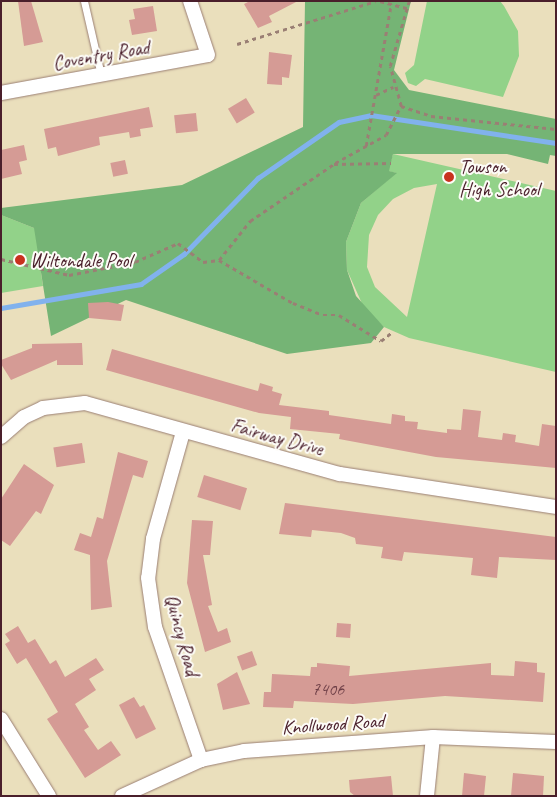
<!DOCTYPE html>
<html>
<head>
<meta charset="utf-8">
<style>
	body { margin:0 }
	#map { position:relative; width:557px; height:797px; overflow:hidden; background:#eadfbc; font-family:Caveat,sans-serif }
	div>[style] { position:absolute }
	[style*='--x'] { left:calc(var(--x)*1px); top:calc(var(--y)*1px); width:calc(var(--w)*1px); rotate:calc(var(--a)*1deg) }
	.green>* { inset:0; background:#92d289 }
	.forest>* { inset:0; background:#75b475 }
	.stream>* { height:4.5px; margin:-2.25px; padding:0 2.25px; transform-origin:2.25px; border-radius:2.25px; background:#81b2ed }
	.building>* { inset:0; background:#d59b95; transform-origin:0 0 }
	.path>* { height:2.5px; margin-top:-1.25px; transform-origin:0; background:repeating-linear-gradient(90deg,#9a7f74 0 4px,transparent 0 8px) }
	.roads { filter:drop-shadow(0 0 1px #9a7f74) drop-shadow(0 0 1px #9a7f74) }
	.service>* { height:7px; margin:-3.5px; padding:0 3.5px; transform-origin:3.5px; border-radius:3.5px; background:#fff }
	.minor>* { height:14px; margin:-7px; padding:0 7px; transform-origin:7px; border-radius:7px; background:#fff }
	.dots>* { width:14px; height:14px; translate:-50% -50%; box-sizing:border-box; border:2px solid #fdfcf7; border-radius:50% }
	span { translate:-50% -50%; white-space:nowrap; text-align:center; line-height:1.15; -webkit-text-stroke:4px #fdfcf7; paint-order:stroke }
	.number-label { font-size:18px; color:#6d3e46 }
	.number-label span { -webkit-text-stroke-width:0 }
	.street-label { font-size:20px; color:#4a1f2b }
	.poi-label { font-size:20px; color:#4a1f2b }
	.left { translate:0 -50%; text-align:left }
	.frame { position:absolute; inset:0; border:2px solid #4a1f2b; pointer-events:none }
</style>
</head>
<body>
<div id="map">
	<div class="green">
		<i style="clip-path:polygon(427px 1px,500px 1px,504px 6px,518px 31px,519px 56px,503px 97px,425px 79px,416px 86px,408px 83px,405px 73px,414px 65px)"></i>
		<i style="clip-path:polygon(evenodd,393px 154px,556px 191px,556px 372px,409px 338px,384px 327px,364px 308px,347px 270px,346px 242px,361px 203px,396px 173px,388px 171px,393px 154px,437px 184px,407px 317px,375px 287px,367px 267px,369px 235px,378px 215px,393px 199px,414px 188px,437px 184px)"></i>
		<i style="clip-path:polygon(1px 215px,34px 228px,93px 219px,41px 273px,43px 286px,1px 293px)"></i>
	</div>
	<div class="forest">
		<i style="clip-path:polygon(305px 1px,411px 1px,394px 70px,409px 90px,556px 119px,556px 156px,550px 155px,548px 164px,507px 154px,393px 154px,389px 171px,397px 173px,361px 203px,346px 242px,347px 270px,356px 296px,384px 327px,371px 343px,287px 354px,126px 300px,51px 336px,34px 228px,1px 215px,1px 208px,182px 185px,303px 127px)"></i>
	</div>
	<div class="stream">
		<i style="--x:1;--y:308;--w:142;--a:-9.7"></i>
		<i style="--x:141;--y:284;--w:52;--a:-34.9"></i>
		<i style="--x:184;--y:254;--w:106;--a:-45.8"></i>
		<i style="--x:258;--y:178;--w:98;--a:-34.7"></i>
		<i style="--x:339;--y:122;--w:33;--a:-12"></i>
		<i style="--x:371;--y:115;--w:187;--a:8.6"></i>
	</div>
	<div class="building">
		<i style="clip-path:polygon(18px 1px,31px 1px,43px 42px,24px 46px)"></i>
		<i style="clip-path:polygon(250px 1px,298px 1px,269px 16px,272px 22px,258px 28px,244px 4px)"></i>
		<i style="clip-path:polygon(153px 6px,157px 31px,132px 35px,129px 20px,135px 19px,133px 9px)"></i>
		<i style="clip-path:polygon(269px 52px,292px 55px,289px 78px,282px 77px,282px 85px,267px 84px)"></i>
		<i style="left:246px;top:98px;width:17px;height:21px;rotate:59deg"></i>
		<i style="clip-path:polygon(149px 107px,153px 127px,140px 129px,141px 136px,130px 138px,129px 132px,99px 137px,100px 145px,58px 156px,56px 147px,48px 149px,44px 129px)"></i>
		<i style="left:196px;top:113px;width:18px;height:22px;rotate:84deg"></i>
		<i style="clip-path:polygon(24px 145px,27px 160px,19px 162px,22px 174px,1px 179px,1px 150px)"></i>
		<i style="left:125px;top:160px;width:14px;height:15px;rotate:78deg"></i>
		<i style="clip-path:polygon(108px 302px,124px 305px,121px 321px,89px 318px,88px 303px)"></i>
		<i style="clip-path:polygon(82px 343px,83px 365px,57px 365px,57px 360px,11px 380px,1px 364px,1px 360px,32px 348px,32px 344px)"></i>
		<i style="clip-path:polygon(112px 349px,247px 388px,258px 391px,260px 383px,273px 387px,272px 391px,282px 394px,279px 405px,329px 411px,329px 415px,391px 424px,392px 414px,405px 416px,405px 421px,418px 422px,417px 429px,447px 433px,447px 429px,461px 430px,463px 409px,481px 411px,478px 437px,502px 440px,503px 433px,516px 435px,515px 442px,539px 446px,542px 424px,556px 426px,556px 468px,436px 457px,339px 439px,340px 434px,290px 429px,291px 417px,259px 413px,106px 370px)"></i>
		<i style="left:82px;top:443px;width:20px;height:29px;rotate:81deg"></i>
		<i style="clip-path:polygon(118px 452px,148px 461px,143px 478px,133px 475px,107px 561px,112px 607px,91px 610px,90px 555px,74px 550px,80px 533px,91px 537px,97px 517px,103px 519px)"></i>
		<i style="clip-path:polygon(24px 464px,54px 485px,41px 514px,36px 511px,10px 546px,1px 540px,1px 499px)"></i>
		<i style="left:204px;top:475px;width:45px;height:23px;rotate:17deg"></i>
		<i style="clip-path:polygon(285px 503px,556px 537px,556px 560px,499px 557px,497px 578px,471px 575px,473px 558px,404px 552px,402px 561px,381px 558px,383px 547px,356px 544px,355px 538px,341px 533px,312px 530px,311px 537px,279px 534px)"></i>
		<i style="clip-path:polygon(192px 520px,213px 521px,210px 555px,203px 555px,212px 605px,208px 606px,218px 632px,227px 628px,231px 642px,205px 652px,187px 583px)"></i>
		<i style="left:337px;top:623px;width:14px;height:14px;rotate:4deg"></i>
		<i style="clip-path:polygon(18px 626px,28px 643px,35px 639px,50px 664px,56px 660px,65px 677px,96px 658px,104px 670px,89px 679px,96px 690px,75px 704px,89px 727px,84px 730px,98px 750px,111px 741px,121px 755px,85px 778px,47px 719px,58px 712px,44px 688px,26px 658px,17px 664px,5px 644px,10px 641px,5px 634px)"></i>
		<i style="left:252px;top:651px;width:15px;height:16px;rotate:70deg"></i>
		<i style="clip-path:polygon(515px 661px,537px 663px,537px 672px,545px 673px,543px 702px,445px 696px,353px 704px,294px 701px,293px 708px,263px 707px,264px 692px,271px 692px,272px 674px,310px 676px,311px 667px,317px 667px,317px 663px,350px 666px,349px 676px,491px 663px,491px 675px,514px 676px)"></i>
		<i style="clip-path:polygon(237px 672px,250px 704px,223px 710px,217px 684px)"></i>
		<i style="clip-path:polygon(134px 697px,140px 707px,144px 705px,156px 729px,136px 739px,119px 705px)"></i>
		<i style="clip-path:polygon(464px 773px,486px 776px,484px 796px,462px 796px)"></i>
		<i style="clip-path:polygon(513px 773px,544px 776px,543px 796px,511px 796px)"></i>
		<i style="clip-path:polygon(391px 776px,393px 796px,355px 796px,350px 792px,349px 780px)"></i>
	</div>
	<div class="path">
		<i style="--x:380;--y:1;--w:28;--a:15"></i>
		<i style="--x:237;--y:44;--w:145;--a:-17.2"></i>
		<i style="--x:376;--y:95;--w:19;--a:-25"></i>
		<i style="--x:401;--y:106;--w:32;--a:18"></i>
		<i style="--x:431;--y:116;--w:126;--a:5.9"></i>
		<i style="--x:366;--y:146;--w:144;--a:-80"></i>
		<i style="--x:335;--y:163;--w:58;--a:-28.8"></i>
		<i style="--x:386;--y:135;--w:33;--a:-63"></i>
		<i style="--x:401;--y:106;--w:41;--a:-105.4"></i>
		<i style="--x:390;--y:66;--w:68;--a:-73.7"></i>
		<i style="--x:1;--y:259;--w:70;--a:13.2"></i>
		<i style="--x:69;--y:275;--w:67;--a:-11.1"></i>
		<i style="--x:135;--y:262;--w:47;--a:-23.8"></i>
		<i style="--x:178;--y:243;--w:31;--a:37"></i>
		<i style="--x:203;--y:262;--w:16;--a:-7"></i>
		<i style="--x:219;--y:260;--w:86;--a:30.2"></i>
		<i style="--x:293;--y:303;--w:32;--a:22"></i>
		<i style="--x:323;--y:315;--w:16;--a:0"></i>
		<i style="--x:339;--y:315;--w:49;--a:31.8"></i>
		<i style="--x:381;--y:341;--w:14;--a:-39"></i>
		<i style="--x:219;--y:260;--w:50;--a:-51.5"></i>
		<i style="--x:250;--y:221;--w:102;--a:-34.2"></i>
		<i style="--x:334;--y:164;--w:57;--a:-1"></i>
	</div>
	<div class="roads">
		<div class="service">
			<i style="--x:84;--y:1;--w:76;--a:77.1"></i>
		</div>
		<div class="minor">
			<i style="--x:1;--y:93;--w:210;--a:-10.4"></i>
			<i style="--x:208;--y:55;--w:57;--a:-108.4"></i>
			<i style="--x:183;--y:432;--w:111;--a:105.7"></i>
			<i style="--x:153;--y:539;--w:39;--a:97"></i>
			<i style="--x:148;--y:578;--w:49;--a:81.9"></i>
			<i style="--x:155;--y:627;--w:141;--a:70.9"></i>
			<i style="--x:1;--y:437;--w:30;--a:-41"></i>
			<i style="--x:24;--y:417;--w:21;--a:-25"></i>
			<i style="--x:43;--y:408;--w:42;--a:-6.8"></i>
			<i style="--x:85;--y:403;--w:265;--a:15.6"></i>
			<i style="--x:340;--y:474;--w:219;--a:8.7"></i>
			<i style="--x:1;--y:719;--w:91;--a:58.1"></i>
			<i style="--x:122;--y:796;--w:87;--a:-24.5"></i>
			<i style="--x:201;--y:760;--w:44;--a:-11.8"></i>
			<i style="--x:244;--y:751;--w:190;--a:-4.2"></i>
			<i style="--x:433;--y:737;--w:123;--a:2.3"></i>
			<i style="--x:427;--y:796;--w:59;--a:-84.2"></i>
		</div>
	</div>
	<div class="dots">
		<i style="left:449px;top:177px;background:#c8321e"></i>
		<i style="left:20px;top:260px;background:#c8321e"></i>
	</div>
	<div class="number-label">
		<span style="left:328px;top:689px">7406</span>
	</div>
	<div class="street-label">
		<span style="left:101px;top:55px;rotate:-10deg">Coventry Road</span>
		<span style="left:277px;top:437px;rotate:15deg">Fairway Drive</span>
		<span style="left:182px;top:635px;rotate:75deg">Quincy Road</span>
		<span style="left:333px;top:724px;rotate:-4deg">Knollwood Road</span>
	</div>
	<div class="poi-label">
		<span class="left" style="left:459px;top:178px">Towson<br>High School</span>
		<span class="left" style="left:30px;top:260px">Wiltondale Pool</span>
	</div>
	<div class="frame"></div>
</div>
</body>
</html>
